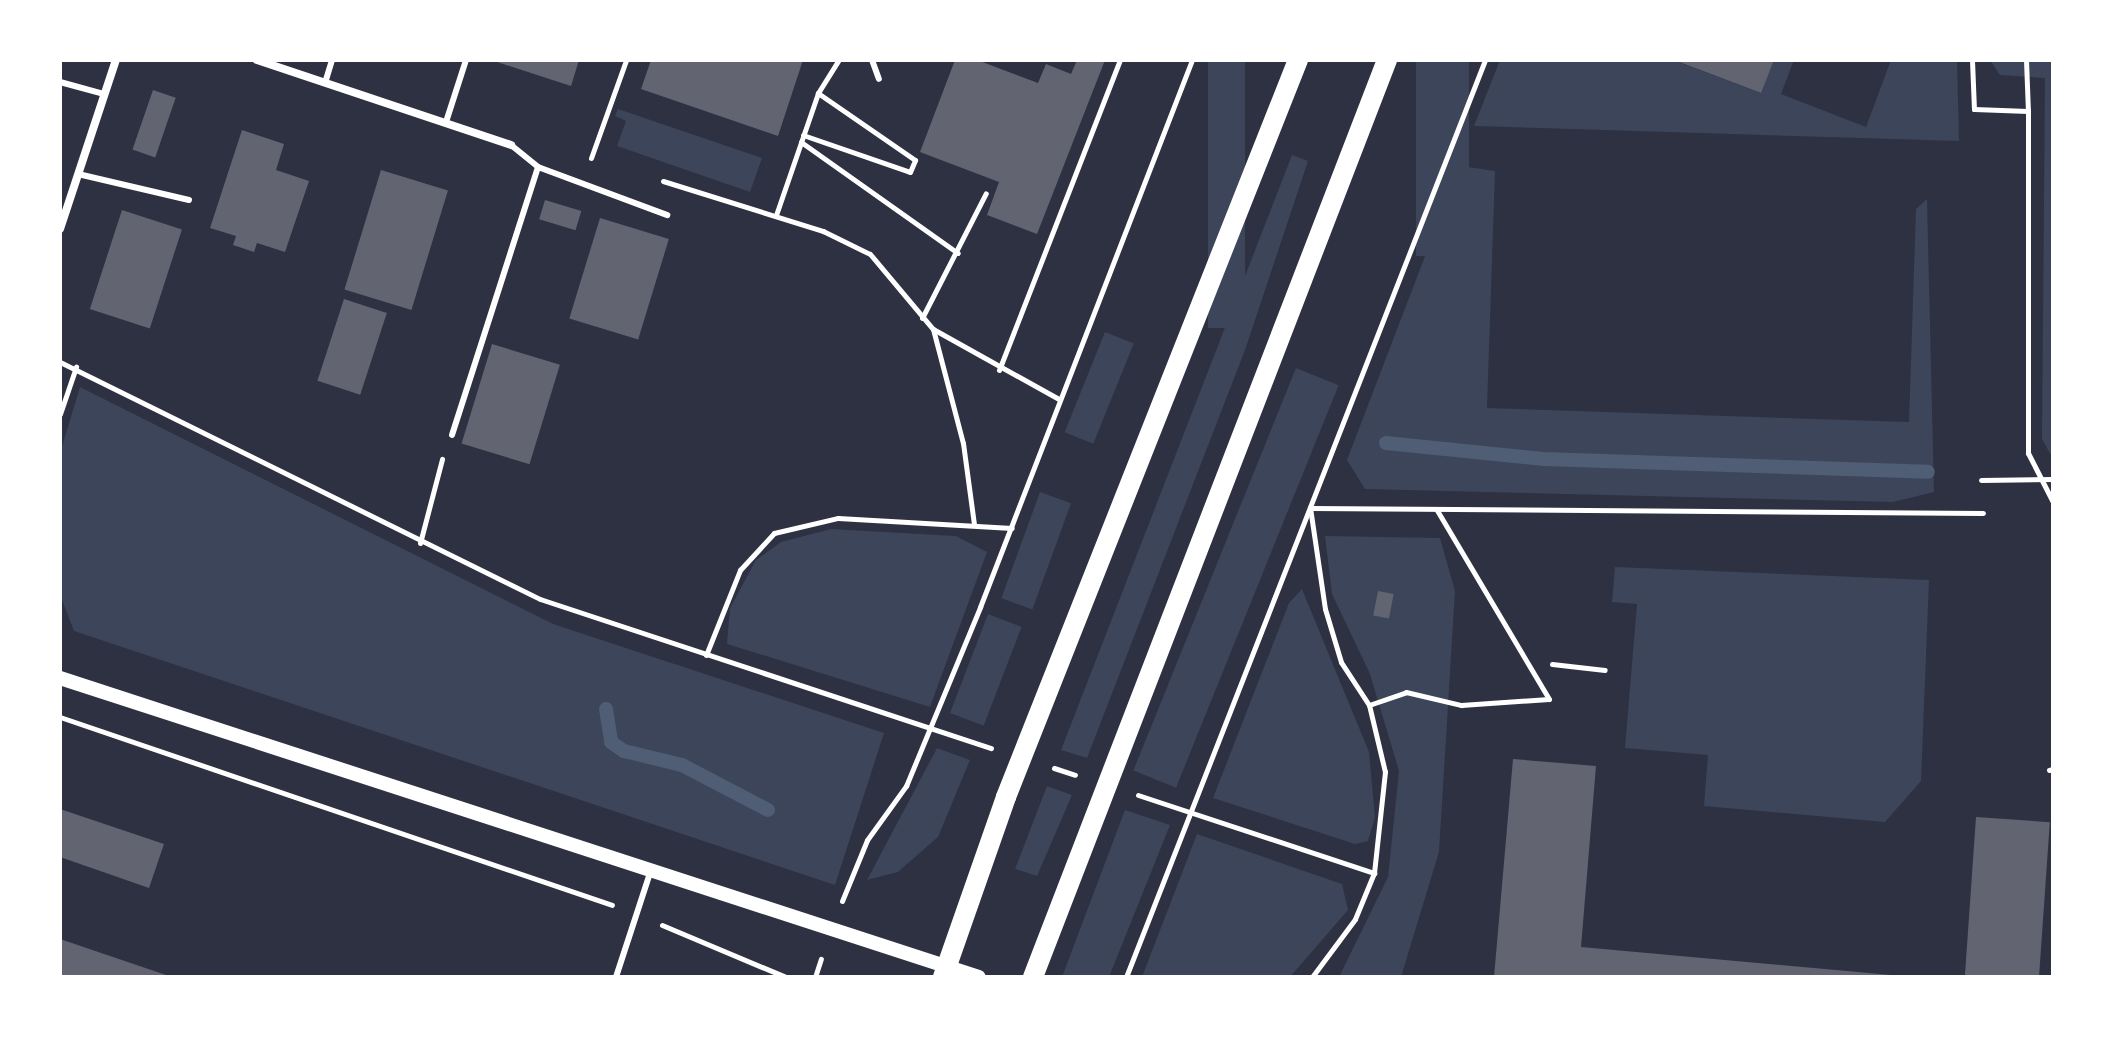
<!DOCTYPE html>
<html>
<head>
<meta charset="utf-8">
<style>
	body { margin:0 }
	#map { position:relative; width:2113px; height:1037px; overflow:hidden; background:#2d3142; font-family:Commissioner,sans-serif }
	div>[style] { position:absolute }
	[style*='--x'] { left:calc(var(--x)*1px); top:calc(var(--y)*1px); width:calc(var(--w)*1px); rotate:calc(var(--a)*1deg) }
	.green>* { inset:0; background:#3c4559; transform-origin:0 0 }
	.stream>* { height:14px; margin:-7px; padding:0 7px; transform-origin:7px; border-radius:7px; background:#4f5d75 }
	.building>* { inset:0; background:#626471; transform-origin:0 0 }
	.path>* { height:5px; margin:-2.5px; padding:0 2.5px; transform-origin:2.5px; border-radius:2.5px; background:#fff }
	.service>* { height:6px; margin:-3px; padding:0 3px; transform-origin:3px; border-radius:3px; background:#fff }
	.minor>* { height:8px; margin:-4px; padding:0 4px; transform-origin:4px; border-radius:4px; background:#fff }
	.tertiary>* { height:14px; margin:-7px; padding:0 7px; transform-origin:7px; border-radius:7px; background:#fff }
	.primary>* { height:20px; margin:-10px; padding:0 10px; transform-origin:10px; border-radius:10px; background:#fff }
	span { translate:-50% -50%; white-space:nowrap; text-align:center; line-height:1.15; -webkit-text-stroke:6px #fff; paint-order:stroke }
	.frame { position:absolute; inset:0; border:62px solid #fff; pointer-events:none }
</style>
</head>
<body>
<div id="map">
	<div class="green">
		<i style="left:1208px;top:60px;width:37px;height:268px"></i>
		<i style="left:1416px;top:60px;width:53px;height:196px"></i>
		<i style="clip-path:polygon(1500px 60px,1673px 60px,1760px 93px,1774px 60px,1794px 60px,1781px 94px,1866px 127px,1891px 60px,1957px 60px,1959px 141px,1474px 126px)"></i>
		<i style="clip-path:polygon(1990px 60px,2053px 60px,2053px 459px,2042px 439px,2045px 78px,2000px 75px)"></i>
		<i style="clip-path:polygon(618px 109px,762px 158px,750px 192px,617px 146px,626px 121px,615px 116px)"></i>
		<i style="clip-path:polygon(1292px 155px,1308px 161px,1245px 350px,1087px 758px,1061px 750px)"></i>
		<i style="clip-path:polygon(1468px 167px,1495px 171px,1487px 408px,1909px 422px,1916px 209px,1927px 199px,1934px 492px,1893px 502px,1365px 489px,1347px 460px,1458px 170px)"></i>
		<i style="left:1105px;top:332px;width:31px;height:108px;rotate:22deg"></i>
		<i style="left:1296px;top:368px;width:46px;height:434px;rotate:22deg"></i>
		<i style="clip-path:polygon(80px 387px,553px 624px,884px 733px,835px 885px,74px 631px,60px 595px,60px 453px)"></i>
		<i style="left:1040px;top:492px;width:33px;height:113px;rotate:20deg"></i>
		<i style="clip-path:polygon(831px 529px,956px 536px,987px 552px,930px 707px,727px 644px,730px 608px,756px 560px,781px 542px)"></i>
		<i style="clip-path:polygon(1325px 536px,1440px 538px,1455px 591px,1439px 852px,1401px 977px,1339px 977px,1388px 877px,1399px 771px,1370px 674px,1332px 594px)"></i>
		<i style="clip-path:polygon(1615px 567px,1929px 580px,1921px 781px,1885px 822px,1704px 806px,1708px 755px,1625px 748px,1637px 604px,1612px 602px)"></i>
		<i style="clip-path:polygon(1302px 589px,1369px 752px,1375px 817px,1368px 841px,1355px 844px,1213px 798px,1289px 603px)"></i>
		<i style="left:988px;top:614px;width:36px;height:106px;rotate:21deg"></i>
		<i style="clip-path:polygon(937px 748px,970px 760px,938px 837px,898px 872px,867px 880px)"></i>
		<i style="clip-path:polygon(1047px 786px,1072px 795px,1037px 876px,1015px 869px)"></i>
		<i style="clip-path:polygon(1125px 810px,1170px 825px,1109px 977px,1062px 977px)"></i>
		<i style="clip-path:polygon(1197px 834px,1342px 884px,1348px 910px,1290px 977px,1142px 977px)"></i>
	</div>
	<div class="stream">
		<i style="--x:1386;--y:443;--w:158;--a:5.8"></i>
		<i style="--x:1543;--y:459;--w:385;--a:1.9"></i>
		<i style="--x:606;--y:709;--w:33;--a:81"></i>
		<i style="--x:611;--y:742;--w:16;--a:35"></i>
		<i style="--x:624;--y:751;--w:60;--a:13.6"></i>
		<i style="--x:682;--y:765;--w:97;--a:27.6"></i>
	</div>
	<div class="building">
		<i style="clip-path:polygon(491px 60px,579px 60px,571px 86px)"></i>
		<i style="clip-path:polygon(651px 60px,803px 60px,778px 136px,641px 89px)"></i>
		<i style="clip-path:polygon(955px 60px,977px 60px,1038px 83px,1046px 64px,1071px 74px,1077px 60px,1105px 60px,1037px 234px,987px 215px,999px 182px,920px 152px)"></i>
		<i style="clip-path:polygon(1674px 60px,1774px 60px,1761px 93px)"></i>
		<i style="left:153px;top:90px;width:24px;height:63px;rotate:19deg"></i>
		<i style="clip-path:polygon(242px 130px,284px 144px,276px 170px,309px 181px,285px 252px,257px 243px,254px 252px,233px 245px,236px 236px,210px 228px)"></i>
		<i style="left:381px;top:170px;width:70px;height:125px;rotate:17deg"></i>
		<i style="left:545px;top:200px;width:38px;height:20px;rotate:17deg"></i>
		<i style="left:122px;top:210px;width:63px;height:104px;rotate:18deg"></i>
		<i style="left:600px;top:218px;width:72px;height:105px;rotate:17deg"></i>
		<i style="left:344px;top:299px;width:45px;height:86px;rotate:18deg"></i>
		<i style="left:492px;top:344px;width:71px;height:104px;rotate:17deg"></i>
		<i style="left:1378px;top:591px;width:16px;height:25px;rotate:11deg"></i>
		<i style="clip-path:polygon(1513px 759px,1596px 766px,1581px 947px,1913px 977px,1494px 977px)"></i>
		<i style="clip-path:polygon(60px 809px,164px 844px,149px 888px,60px 857px)"></i>
		<i style="left:1976px;top:817px;width:74px;height:161px;rotate:4deg"></i>
		<i style="clip-path:polygon(60px 939px,169px 976px,168px 977px,60px 977px)"></i>
	</div>
	<div class="path">
		<i style="--x:1972;--y:60;--w:49;--a:87.7"></i>
		<i style="--x:1974;--y:109;--w:54;--a:2.1"></i>
		<i style="--x:2028;--y:111;--w:342;--a:90"></i>
		<i style="--x:2028;--y:453;--w:55;--a:63"></i>
		<i style="--x:2026;--y:60;--w:51;--a:87.8"></i>
		<i style="--x:803;--y:135;--w:113;--a:19.1"></i>
		<i style="--x:910;--y:172;--w:13;--a:-67"></i>
		<i style="--x:915;--y:160;--w:118;--a:-145.4"></i>
		<i style="--x:801;--y:142;--w:192;--a:35.3"></i>
		<i style="--x:591;--y:158;--w:104;--a:-70.3"></i>
		<i style="--x:663;--y:181;--w:168;--a:17.4"></i>
		<i style="--x:823;--y:231;--w:52;--a:26.1"></i>
		<i style="--x:870;--y:254;--w:98;--a:50"></i>
		<i style="--x:933;--y:329;--w:144;--a:29.1"></i>
		<i style="--x:776;--y:215;--w:129;--a:-71"></i>
		<i style="--x:818;--y:93;--w:39;--a:-58"></i>
		<i style="--x:922;--y:318;--w:140;--a:-62.9"></i>
		<i style="--x:933;--y:329;--w:118;--a:75.3"></i>
		<i style="--x:963;--y:443;--w:82;--a:82.3"></i>
		<i style="--x:60;--y:362;--w:535;--a:26.28"></i>
		<i style="--x:540;--y:599;--w:475;--a:18.3"></i>
		<i style="--x:999;--y:370;--w:333;--a:-68.7"></i>
		<i style="--x:60;--y:414;--w:50;--a:-71.2"></i>
		<i style="--x:1981;--y:480;--w:72;--a:-0.8"></i>
		<i style="--x:420;--y:543;--w:87;--a:-75.3"></i>
		<i style="--x:706;--y:655;--w:92;--a:-68.2"></i>
		<i style="--x:740;--y:570;--w:50;--a:-47.4"></i>
		<i style="--x:774;--y:533;--w:66;--a:-13.2"></i>
		<i style="--x:838;--y:518;--w:174;--a:3.3"></i>
		<i style="--x:1552;--y:664;--w:53;--a:6.5"></i>
		<i style="--x:1369;--y:705;--w:39;--a:-19"></i>
		<i style="--x:1406;--y:692;--w:57;--a:13.3"></i>
		<i style="--x:1461;--y:705;--w:88;--a:-3.9"></i>
		<i style="--x:1549;--y:699;--w:220;--a:-120.7"></i>
		<i style="--x:60;--y:717;--w:583;--a:18.81"></i>
		<i style="--x:1054;--y:768;--w:22;--a:18"></i>
		<i style="--x:2049;--y:770;--w:4;--a:-14"></i>
		<i style="--x:1138;--y:795;--w:249;--a:18.3"></i>
		<i style="--x:842;--y:901;--w:66;--a:-67.7"></i>
		<i style="--x:867;--y:840;--w:67;--a:-54.2"></i>
		<i style="--x:906;--y:786;--w:194;--a:-67.5"></i>
		<i style="--x:980;--y:607;--w:587;--a:-68.82"></i>
		<i style="--x:662;--y:925;--w:134;--a:22.8"></i>
		<i style="--x:815;--y:977;--w:19;--a:-72"></i>
		<i style="--x:1126;--y:977;--w:985;--a:-68.62"></i>
		<i style="--x:1312;--y:977;--w:72;--a:-53.4"></i>
		<i style="--x:1355;--y:919;--w:50;--a:-67.6"></i>
		<i style="--x:1374;--y:873;--w:102;--a:-83.8"></i>
		<i style="--x:1385;--y:772;--w:69;--a:-103.4"></i>
		<i style="--x:1369;--y:705;--w:51;--a:-123.1"></i>
		<i style="--x:1341;--y:662;--w:55;--a:-106.8"></i>
		<i style="--x:1325;--y:609;--w:102;--a:-98.4"></i>
		<i style="--x:1310;--y:508;--w:673;--a:0.43"></i>
	</div>
	<div class="service">
		<i style="--x:872;--y:60;--w:20;--a:70"></i>
		<i style="--x:60;--y:82;--w:46;--a:15.3"></i>
		<i style="--x:325;--y:83;--w:24;--a:-73"></i>
		<i style="--x:446;--y:122;--w:65;--a:-72.1"></i>
		<i style="--x:511;--y:145;--w:35;--a:39"></i>
		<i style="--x:538;--y:167;--w:138;--a:20.4"></i>
		<i style="--x:78;--y:174;--w:114;--a:13.2"></i>
		<i style="--x:452;--y:435;--w:281;--a:-72.2"></i>
		<i style="--x:616;--y:977;--w:113;--a:-71.9"></i>
	</div>
	<div class="minor">
		<i style="--x:257;--y:60;--w:268;--a:18.5"></i>
		<i style="--x:60;--y:229;--w:178;--a:-71.7"></i>
	</div>
	<div class="tertiary">
		<i style="--x:60;--y:678;--w:966;--a:18.02"></i>
	</div>
	<div class="primary">
		<i style="--x:943;--y:977;--w:191;--a:-70.7"></i>
		<i style="--x:1006;--y:797;--w:793;--a:-68.39"></i>
		<i style="--x:1033;--y:977;--w:983;--a:-68.89"></i>
	</div>
	<div class="frame"></div>
</div>
</body>
</html>
